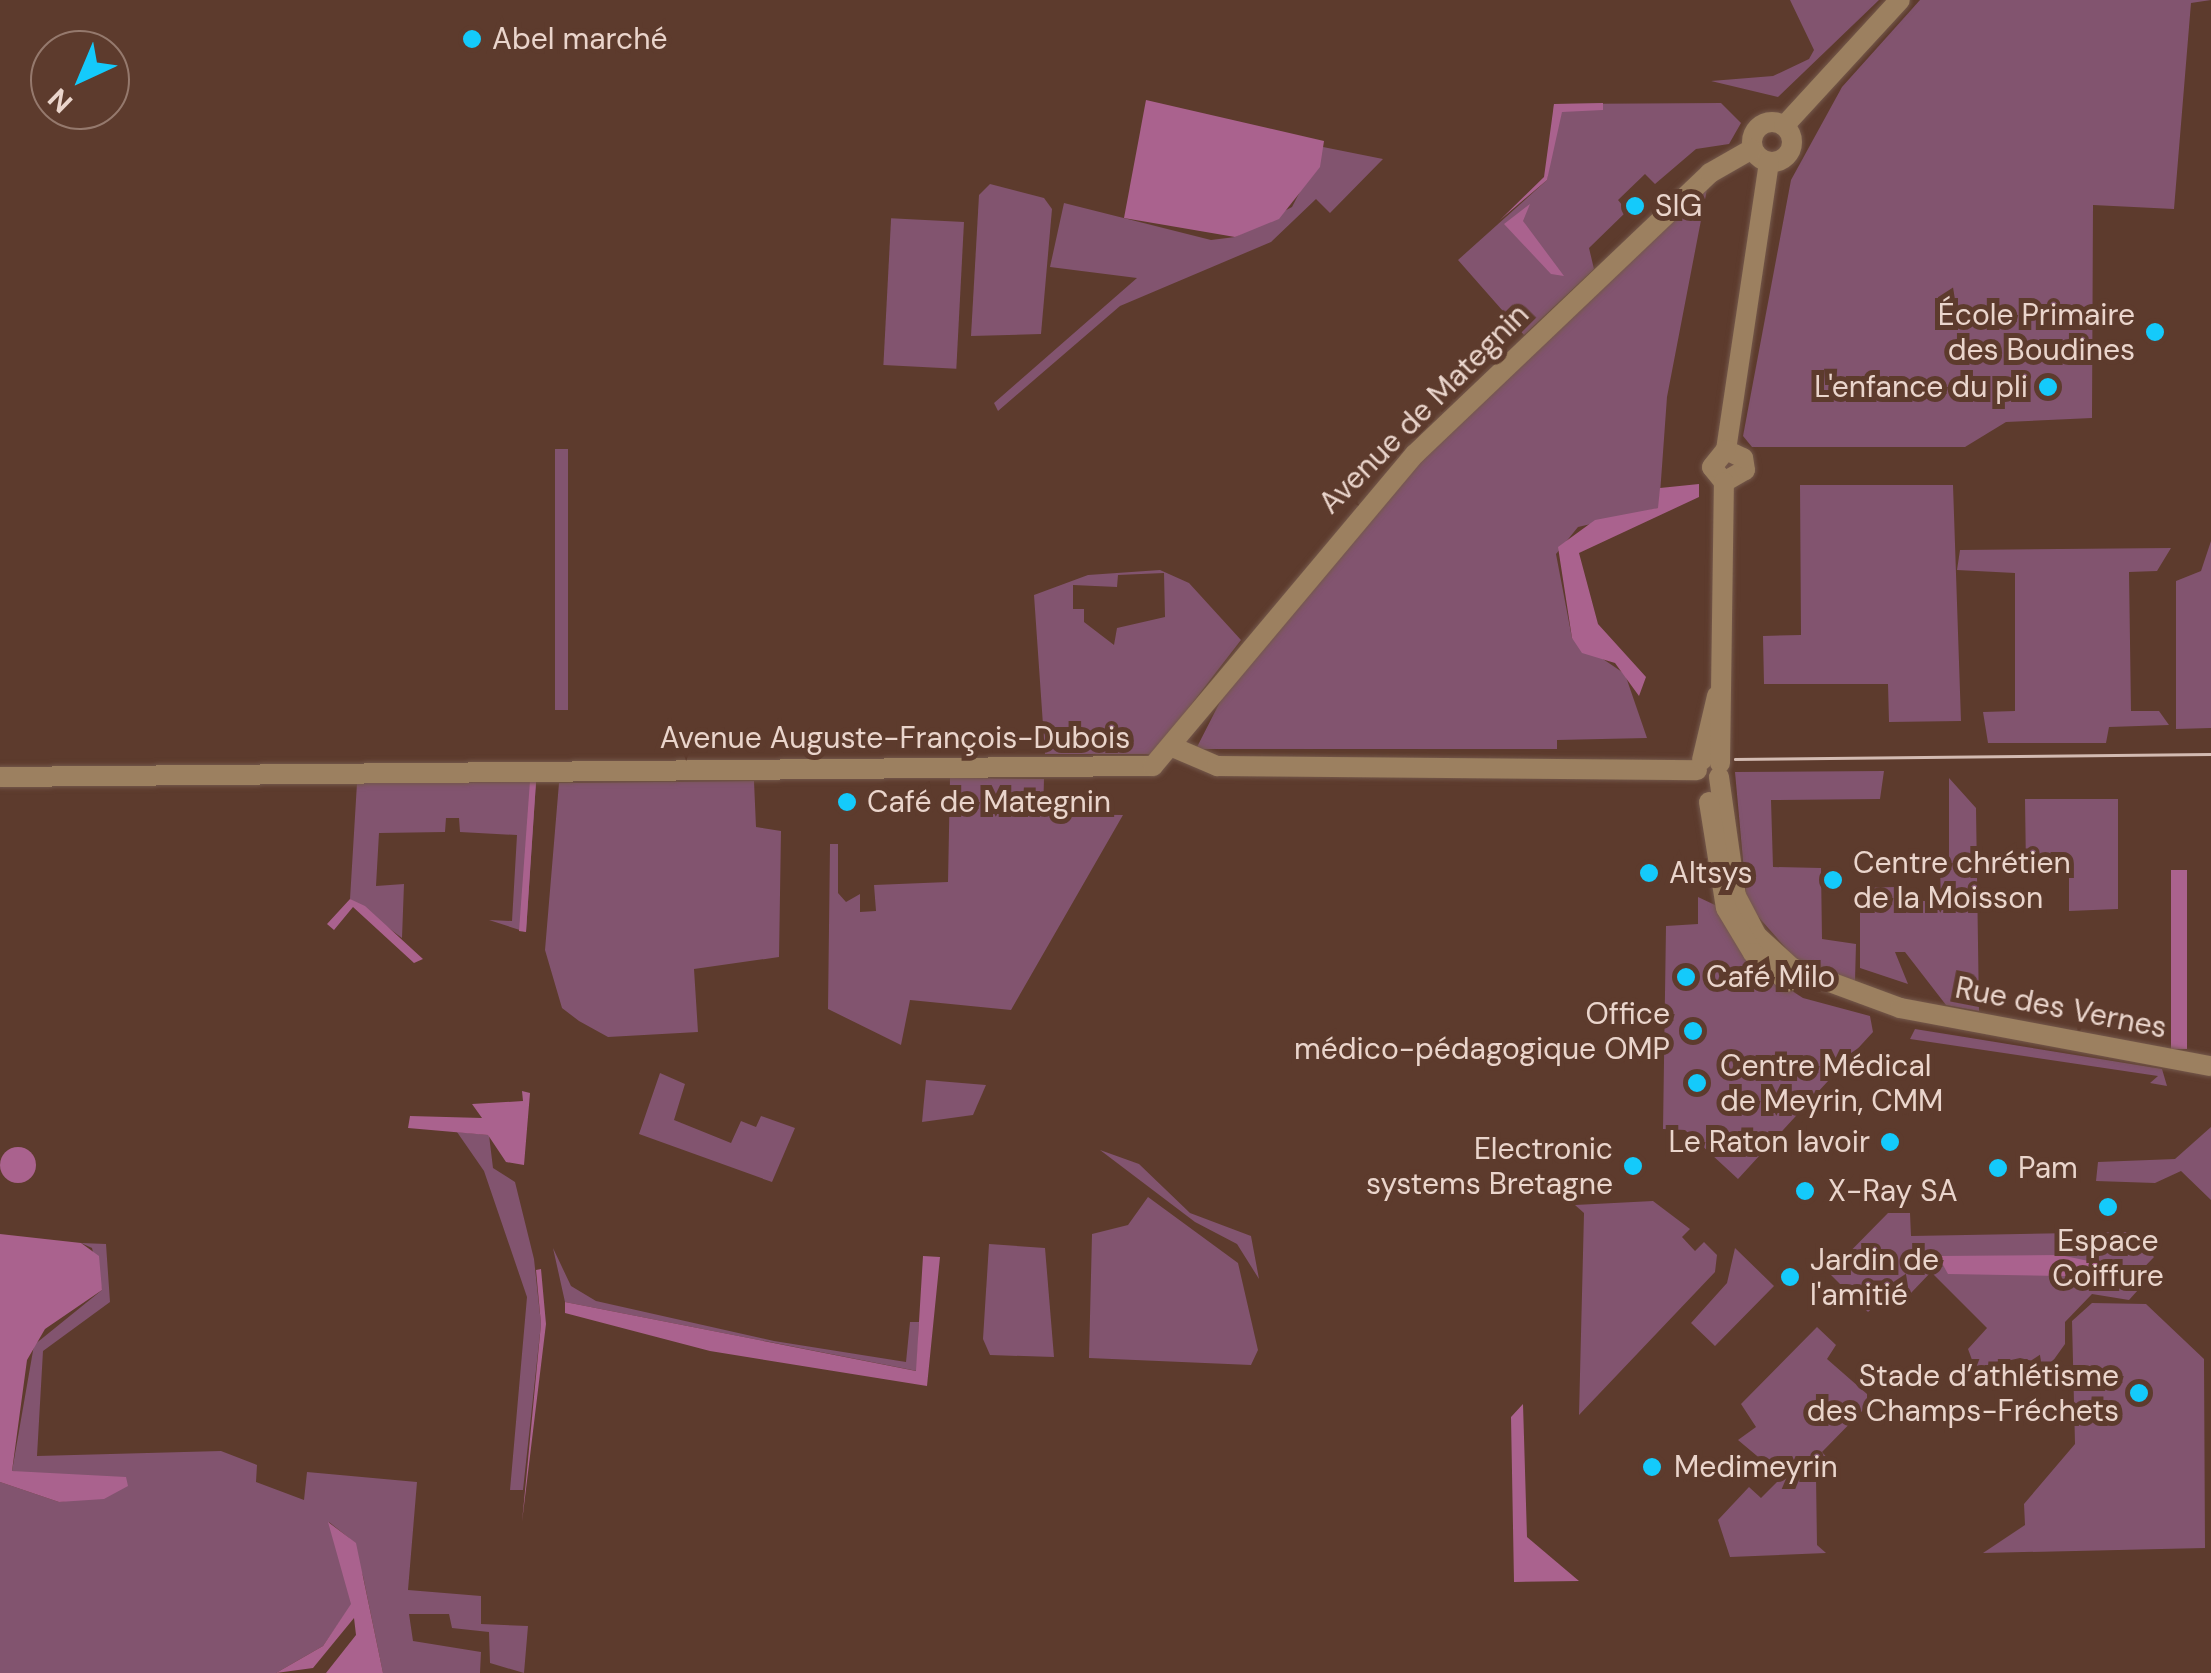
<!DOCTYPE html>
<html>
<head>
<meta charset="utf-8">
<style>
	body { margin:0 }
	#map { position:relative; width:2211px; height:1673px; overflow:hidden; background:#5d3b2d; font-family:"DM Sans",sans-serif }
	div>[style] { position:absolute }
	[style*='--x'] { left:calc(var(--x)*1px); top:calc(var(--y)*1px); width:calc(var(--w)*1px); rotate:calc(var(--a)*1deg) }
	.green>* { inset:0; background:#82546f; transform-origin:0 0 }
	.forest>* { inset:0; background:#aa628e; transform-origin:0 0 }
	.round { border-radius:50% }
	.roads { filter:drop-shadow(0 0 2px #74584b) drop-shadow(0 0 2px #74584b) }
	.secondary>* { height:20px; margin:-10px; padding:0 10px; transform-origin:10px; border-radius:10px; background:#9c8060 }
	.secondary>.ring { margin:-10px; padding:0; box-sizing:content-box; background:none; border:20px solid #9c8060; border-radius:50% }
	.tram>* { height:2.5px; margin:-1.25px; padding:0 1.25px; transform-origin:1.25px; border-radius:1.25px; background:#d3bbb2 }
	.dots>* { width:28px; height:28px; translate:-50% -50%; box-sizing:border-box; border:5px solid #5d3b2d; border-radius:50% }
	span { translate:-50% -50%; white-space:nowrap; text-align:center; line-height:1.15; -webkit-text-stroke:10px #5d3b2d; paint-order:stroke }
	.poi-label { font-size:30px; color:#ead5cc }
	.left { translate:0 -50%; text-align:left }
	.right { translate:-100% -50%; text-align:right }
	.street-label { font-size:30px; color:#ead5cc }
	.north { position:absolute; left:30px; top:30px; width:100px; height:100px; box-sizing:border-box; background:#5d3b2d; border:2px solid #95796d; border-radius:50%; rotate:224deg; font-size:28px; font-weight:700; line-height:40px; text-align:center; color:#ead5cc }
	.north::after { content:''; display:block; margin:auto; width:35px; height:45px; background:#14cafb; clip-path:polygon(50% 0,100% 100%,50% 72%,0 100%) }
</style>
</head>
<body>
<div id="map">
	<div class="green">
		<i style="clip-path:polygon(1790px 0,1879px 0,1778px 97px,1711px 81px,1773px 76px,1809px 59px,1814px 50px)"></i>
		<i style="clip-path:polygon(1920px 0,2211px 0,2191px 3px,2174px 209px,2093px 205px,2092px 418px,2006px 422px,1965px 447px,1752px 447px,1743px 436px,1791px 180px,1842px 87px)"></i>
		<i style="clip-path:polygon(1721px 103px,1741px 123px,1729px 144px,1696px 149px,1655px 184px,1645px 174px,1618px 200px,1627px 211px,1589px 248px,1594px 269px,1524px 335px,1458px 260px,1547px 180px,1554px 104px)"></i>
		<i style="clip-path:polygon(1323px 147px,1383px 159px,1330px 213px,1316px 199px,1271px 242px,1120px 306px,998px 411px,994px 403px,1137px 278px,1050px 267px,1064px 203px,1211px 240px,1235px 237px,1292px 207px)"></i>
		<i style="clip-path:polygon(990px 184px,1044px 198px,1052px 209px,1041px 334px,971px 336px,979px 195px)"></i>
		<i style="clip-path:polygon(1707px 189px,1667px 397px,1659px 508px,1578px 527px,1556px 554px,1572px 638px,1625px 674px,1647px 738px,1557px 740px,1557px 749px,1196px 749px,1225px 692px,1406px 475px)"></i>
		<i style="left:964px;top:222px;width:147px;height:73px;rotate:93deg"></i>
		<i style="left:555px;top:449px;width:13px;height:261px"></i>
		<i style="clip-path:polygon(1800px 485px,1953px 485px,1961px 721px,1889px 722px,1888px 684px,1764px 684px,1763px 636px,1801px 635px)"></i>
		<i style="clip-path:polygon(2211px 541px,2211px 728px,2176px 729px,2176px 581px,2201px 571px)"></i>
		<i style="clip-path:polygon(2171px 548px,2157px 571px,2129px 572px,2131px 711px,2159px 711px,2169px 725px,2109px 727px,2106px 743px,1988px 743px,1983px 712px,2015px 711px,2015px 573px,1957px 570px,1960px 550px)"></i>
		<i style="clip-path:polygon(evenodd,1160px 570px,1189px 583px,1241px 640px,1153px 754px,1045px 754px,1034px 595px,1088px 575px,1160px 570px,1164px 573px,1165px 617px,1117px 628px,1114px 645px,1084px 622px,1084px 609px,1073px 609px,1073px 585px,1117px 587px,1118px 575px,1164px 573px)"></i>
		<i style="clip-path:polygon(1884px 771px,1880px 799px,1771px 800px,1773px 867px,1821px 868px,1822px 939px,1856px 944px,1855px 981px,1798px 962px,1747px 904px,1735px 772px)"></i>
		<i style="clip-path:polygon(950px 778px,1044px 779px,1043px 814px,1123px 815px,1011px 1010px,910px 1000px,901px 1045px,828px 1009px,830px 844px,838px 844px,838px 893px,846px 902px,860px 894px,860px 912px,876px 911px,874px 885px,948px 882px)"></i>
		<i style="clip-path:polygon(1949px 778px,1976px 808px,1979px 1011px,1946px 1005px,1905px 952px,1895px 952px,1908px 984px,1860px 968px,1860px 888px,1894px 887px,1895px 901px,1941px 901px,1940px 867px,1901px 867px,1949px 860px)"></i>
		<i style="clip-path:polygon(754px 781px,756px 827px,781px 831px,779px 957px,694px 969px,698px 1032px,608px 1037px,579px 1021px,562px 1008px,545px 950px,559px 783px)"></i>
		<i style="clip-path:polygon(536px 782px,526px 932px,489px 920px,512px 921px,517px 835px,460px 832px,459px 818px,446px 818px,445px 832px,379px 833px,376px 886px,404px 884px,402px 938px,350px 899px,357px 783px)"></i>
		<i style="clip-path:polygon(2025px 799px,2118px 799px,2118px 909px,2069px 911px,2069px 869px,2026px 870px)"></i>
		<i style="clip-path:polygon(1698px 897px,1715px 905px,1764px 973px,1803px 998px,1870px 1016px,1873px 1032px,1738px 1179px,1685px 1130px,1663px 1129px,1666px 926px,1698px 924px)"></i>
		<i style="clip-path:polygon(1915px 1029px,2162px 1069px,2167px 1086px,2150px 1083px,2158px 1076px,1910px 1039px)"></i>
		<i style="clip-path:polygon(660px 1073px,685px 1084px,674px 1120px,731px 1143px,741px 1121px,756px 1127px,761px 1116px,795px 1128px,772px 1182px,639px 1134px)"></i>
		<i style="clip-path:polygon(926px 1080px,986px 1085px,973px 1115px,922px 1122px)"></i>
		<i style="clip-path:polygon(2211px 1127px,2211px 1200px,2181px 1171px,2155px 1183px,2096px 1181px,2098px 1162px,2175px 1159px)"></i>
		<i style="clip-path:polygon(457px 1132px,489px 1135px,493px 1168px,515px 1182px,534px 1259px,541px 1324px,523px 1490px,510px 1490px,527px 1297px,484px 1171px)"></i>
		<i style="clip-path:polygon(1100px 1150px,1139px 1164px,1190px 1213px,1251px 1236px,1259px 1279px,1237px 1244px,1195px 1222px)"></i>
		<i style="clip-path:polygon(1148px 1197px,1238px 1263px,1258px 1350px,1251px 1365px,1089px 1358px,1092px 1234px,1128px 1225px)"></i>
		<i style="clip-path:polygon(1653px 1201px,1690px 1229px,1682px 1237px,1695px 1251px,1704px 1242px,1717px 1255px,1715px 1272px,1579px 1415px,1584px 1213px,1575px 1205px)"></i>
		<i style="clip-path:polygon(1888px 1213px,1910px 1213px,1911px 1236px,2129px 1232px,2154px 1257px,2130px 1282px,2138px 1290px,2129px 1300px,2092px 1294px,2065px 1322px,2065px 1344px,2050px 1365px,2020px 1358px,1975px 1368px,1968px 1349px,1987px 1328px,1931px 1272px,1911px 1293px,1901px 1283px,1868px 1312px,1829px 1273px)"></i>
		<i style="clip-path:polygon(81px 1243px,106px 1244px,110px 1302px,43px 1351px,37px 1456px,221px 1451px,257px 1465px,256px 1482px,304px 1500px,307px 1472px,417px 1482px,408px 1590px,481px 1596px,481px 1624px,528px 1626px,524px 1673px,490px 1663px,489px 1632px,452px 1628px,449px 1614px,409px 1614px,413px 1641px,481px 1652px,480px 1673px,383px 1673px,363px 1576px,349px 1538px,329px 1522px,352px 1604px,323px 1646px,276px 1673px,0 1673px,0 1482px,59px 1502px,112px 1494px,12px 1471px,34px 1345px,102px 1290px,92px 1248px)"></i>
		<i style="clip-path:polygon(989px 1244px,1045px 1248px,1054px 1357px,990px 1355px,983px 1339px)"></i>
		<i style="clip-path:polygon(553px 1248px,571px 1286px,596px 1301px,774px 1341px,906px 1362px,910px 1322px,919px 1322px,917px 1371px,565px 1302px)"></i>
		<i style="clip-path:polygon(1735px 1248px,1774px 1286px,1715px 1346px,1691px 1323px,1727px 1283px)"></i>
		<i style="clip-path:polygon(2092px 1303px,2146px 1304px,2204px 1359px,2205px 1548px,1983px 1553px,2025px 1525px,2024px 1504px,2075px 1444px,2072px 1321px)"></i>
		<i style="clip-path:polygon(1817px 1327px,1836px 1345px,1827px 1359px,1867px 1394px,1867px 1406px,1822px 1452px,1829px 1460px,1816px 1476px,1817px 1545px,1826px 1553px,1730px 1557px,1718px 1520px,1749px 1487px,1761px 1498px,1782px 1477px,1738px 1440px,1756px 1427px,1741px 1404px)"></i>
	</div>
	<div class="forest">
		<i style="clip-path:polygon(1146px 100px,1324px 141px,1320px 167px,1279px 219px,1235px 237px,1124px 218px)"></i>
		<i style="clip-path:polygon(1603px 103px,1603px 110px,1562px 112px,1547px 180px,1500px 220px,1544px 177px,1554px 104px)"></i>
		<i style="clip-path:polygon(1530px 204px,1523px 221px,1564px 276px,1551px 274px,1504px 224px)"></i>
		<i style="clip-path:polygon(1699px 484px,1699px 497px,1579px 553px,1598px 624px,1646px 677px,1639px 696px,1615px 663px,1582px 653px,1572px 638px,1558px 547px,1595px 520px,1658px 508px,1660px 488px)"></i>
		<i style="clip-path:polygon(530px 781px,536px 782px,526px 932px,519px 931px)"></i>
		<i style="left:2187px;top:870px;width:179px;height:16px;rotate:90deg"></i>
		<i style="clip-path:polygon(350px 899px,365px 906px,423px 959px,414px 963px,353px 907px,334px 930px,327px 924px)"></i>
		<i style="clip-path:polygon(522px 1091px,530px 1093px,524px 1165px,506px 1162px,488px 1135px,408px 1128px,410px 1116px,482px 1118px,472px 1104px,523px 1101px)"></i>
		<i class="round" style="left:0;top:1147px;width:36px;height:36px"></i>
		<i style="clip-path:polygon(0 1234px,81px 1243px,99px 1256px,102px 1290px,45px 1329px,27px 1360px,12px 1471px,126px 1477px,128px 1486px,104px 1499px,59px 1502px,0 1482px)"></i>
		<i style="clip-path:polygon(2060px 1255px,2122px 1268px,2120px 1277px,1948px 1274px,1938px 1256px)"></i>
		<i style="clip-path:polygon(923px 1256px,940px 1257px,927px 1386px,710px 1351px,565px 1313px,565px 1302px,916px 1371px)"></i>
		<i style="clip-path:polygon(541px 1269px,546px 1324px,522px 1522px,541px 1324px,536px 1270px)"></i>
		<i style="clip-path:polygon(1523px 1404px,1527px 1537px,1579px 1581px,1514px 1582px,1511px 1417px)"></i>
		<i style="clip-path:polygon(328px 1522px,356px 1543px,383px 1673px,326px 1673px,356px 1635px,354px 1618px,313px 1668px,276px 1673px,323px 1646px,351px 1604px)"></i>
	</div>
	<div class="roads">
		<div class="secondary">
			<i class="ring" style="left:1752px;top:122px;width:20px;height:20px"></i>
			<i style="--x:1784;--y:126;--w:171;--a:-47.4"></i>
			<i style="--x:1726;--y:450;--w:291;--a:-81.5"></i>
			<i style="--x:1724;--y:482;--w:24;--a:-30"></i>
			<i style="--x:1745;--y:470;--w:12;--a:-99"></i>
			<i style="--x:1743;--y:458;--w:19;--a:-155"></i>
			<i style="--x:1724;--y:482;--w:19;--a:-129"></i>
			<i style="--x:1712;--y:467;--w:22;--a:-51"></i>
			<i style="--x:1175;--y:748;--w:46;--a:23.2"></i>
			<i style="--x:1217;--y:766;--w:480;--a:0.5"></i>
			<i style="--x:1702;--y:760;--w:66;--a:-76.8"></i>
			<i style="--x:1720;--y:763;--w:281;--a:-89.2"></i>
			<i style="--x:0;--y:777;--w:1153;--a:-0.55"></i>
			<i style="--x:1153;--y:766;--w:407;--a:-50"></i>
			<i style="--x:1415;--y:454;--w:407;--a:-43.6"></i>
			<i style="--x:1710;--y:173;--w:48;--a:-29.7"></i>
			<i style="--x:1719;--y:777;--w:120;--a:81.9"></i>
			<i style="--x:1736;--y:896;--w:45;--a:62.3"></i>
			<i style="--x:1757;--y:936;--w:47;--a:42.4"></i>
			<i style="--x:1792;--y:968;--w:115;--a:20.3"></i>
			<i style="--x:1900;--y:1008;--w:316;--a:10.6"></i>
			<i style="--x:1709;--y:802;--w:107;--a:80.9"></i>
			<i style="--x:1726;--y:908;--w:52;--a:59"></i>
			<i style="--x:1753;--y:953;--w:45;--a:39.6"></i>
		</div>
	</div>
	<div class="tram">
		<i style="--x:1735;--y:759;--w:476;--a:-0.6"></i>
	</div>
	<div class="dots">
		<i style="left:472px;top:39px;background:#14cafb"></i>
		<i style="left:1635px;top:206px;background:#14cafb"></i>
		<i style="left:2155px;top:332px;background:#14cafb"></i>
		<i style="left:2048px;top:387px;background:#14cafb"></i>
		<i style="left:847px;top:802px;background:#14cafb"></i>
		<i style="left:1649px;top:873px;background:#14cafb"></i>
		<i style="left:1833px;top:880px;background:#14cafb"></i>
		<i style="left:1686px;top:977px;background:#14cafb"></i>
		<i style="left:1693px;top:1031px;background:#14cafb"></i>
		<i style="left:1697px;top:1083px;background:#14cafb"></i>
		<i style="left:1890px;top:1142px;background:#14cafb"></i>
		<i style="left:1633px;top:1166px;background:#14cafb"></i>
		<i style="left:1998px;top:1168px;background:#14cafb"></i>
		<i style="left:1805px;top:1191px;background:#14cafb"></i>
		<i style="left:2108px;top:1207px;background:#14cafb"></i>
		<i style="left:1790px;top:1277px;background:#14cafb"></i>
		<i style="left:2139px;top:1393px;background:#14cafb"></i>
		<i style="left:1652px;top:1467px;background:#14cafb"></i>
	</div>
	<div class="poi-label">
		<span class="left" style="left:492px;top:39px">Abel marché</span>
		<span class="left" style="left:1655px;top:206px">SIG</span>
		<span class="right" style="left:2135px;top:332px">École Primaire<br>des Boudines</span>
		<span class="right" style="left:2028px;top:387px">L'enfance du pli</span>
		<span class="left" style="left:867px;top:802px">Café de Mategnin</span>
		<span class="left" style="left:1853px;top:880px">Centre chrétien<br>de la Moisson</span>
		<span class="left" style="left:1669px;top:873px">Altsys</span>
		<span class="left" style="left:1706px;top:977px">Café Milo</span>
		<span class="right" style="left:1670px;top:1031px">Office<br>médico-pédagogique OMP</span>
		<span class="left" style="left:1720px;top:1083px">Centre Médical<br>de Meyrin, CMM</span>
		<span class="right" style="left:1870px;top:1142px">Le Raton lavoir</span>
		<span class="right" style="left:1613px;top:1166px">Electronic<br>systems Bretagne</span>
		<span class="left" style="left:2018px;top:1168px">Pam</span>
		<span class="left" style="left:1828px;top:1191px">X-Ray SA</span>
		<span style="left:2108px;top:1258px">Espace<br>Coiffure</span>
		<span class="left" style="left:1810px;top:1277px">Jardin de<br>l'amitié</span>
		<span class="right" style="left:2119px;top:1393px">Stade d’athlétisme<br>des Champs-Fréchets</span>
		<span class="left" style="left:1674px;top:1467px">Medimeyrin</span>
	</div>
	<div class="street-label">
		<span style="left:1424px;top:409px;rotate:-45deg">Avenue de Mategnin</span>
		<span style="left:895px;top:738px">Avenue Auguste-François-Dubois</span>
		<span style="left:2061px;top:1008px;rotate:11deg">Rue des Vernes</span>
	</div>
	<div class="north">N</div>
</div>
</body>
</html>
